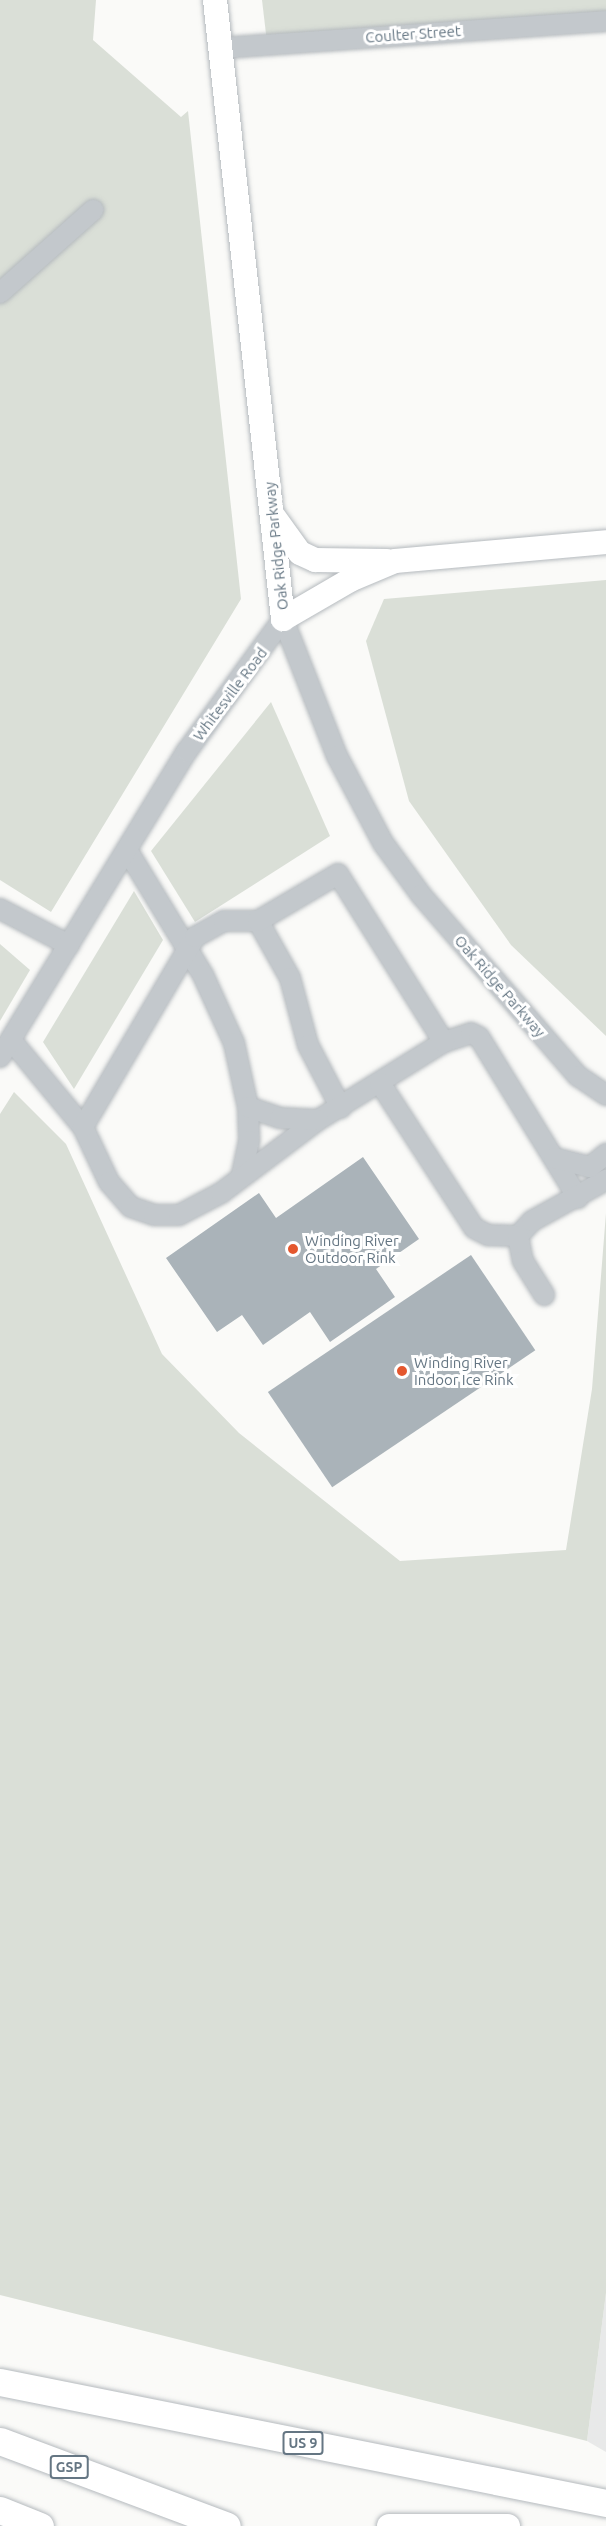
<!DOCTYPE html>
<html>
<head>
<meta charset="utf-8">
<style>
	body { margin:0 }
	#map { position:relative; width:606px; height:2526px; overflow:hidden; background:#fafaf8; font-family:Ubuntu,sans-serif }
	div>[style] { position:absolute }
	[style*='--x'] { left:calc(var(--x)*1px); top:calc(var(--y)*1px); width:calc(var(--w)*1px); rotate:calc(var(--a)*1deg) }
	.built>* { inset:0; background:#e8e9e9 }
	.green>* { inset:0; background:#dadfd7 }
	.building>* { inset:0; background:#aab3b9; transform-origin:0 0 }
	.roads { filter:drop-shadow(0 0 2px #b5babe) drop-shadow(0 0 2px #b5babe) }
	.minor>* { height:20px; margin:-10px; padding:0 10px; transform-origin:10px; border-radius:10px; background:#c3c8cc }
	.major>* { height:24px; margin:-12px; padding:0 12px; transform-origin:12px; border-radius:12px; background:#fff }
	.highway>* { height:27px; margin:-13.5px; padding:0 13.5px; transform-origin:13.5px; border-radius:13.5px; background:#fff }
	.dots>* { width:16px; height:16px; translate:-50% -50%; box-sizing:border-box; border:3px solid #fff; border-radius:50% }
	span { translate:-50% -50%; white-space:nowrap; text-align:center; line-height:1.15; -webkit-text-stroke:6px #fff; paint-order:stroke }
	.shield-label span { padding:2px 4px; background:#fff; border:2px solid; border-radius:4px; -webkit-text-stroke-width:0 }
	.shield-label { font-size:14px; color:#657683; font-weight:700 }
	.street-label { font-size:15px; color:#657683 }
	.poi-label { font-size:15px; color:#657683 }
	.left { translate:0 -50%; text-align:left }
</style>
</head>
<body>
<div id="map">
	<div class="built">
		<i style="clip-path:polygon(606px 2293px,606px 2452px,587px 2441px)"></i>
	</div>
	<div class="green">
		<i style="clip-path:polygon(0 0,96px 0,93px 40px,181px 117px,188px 111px,241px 599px,51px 912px,0 880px)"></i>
		<i style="clip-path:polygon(262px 0,606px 0,606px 20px,268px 51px)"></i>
		<i style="clip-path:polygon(606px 580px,606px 1036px,511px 945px,409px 801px,366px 641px,384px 599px)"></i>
		<i style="clip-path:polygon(271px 702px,330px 836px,195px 922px,151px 851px)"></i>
		<i style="clip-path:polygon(134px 891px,163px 940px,74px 1089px,43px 1042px)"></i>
		<i style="clip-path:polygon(0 944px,30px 970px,0 1021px)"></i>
		<i style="clip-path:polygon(14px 1092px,66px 1144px,162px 1354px,239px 1433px,400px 1561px,566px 1550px,592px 1389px,606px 1213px,606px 2293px,587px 2441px,0 2295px,0 1114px)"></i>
	</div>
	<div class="building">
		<i style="clip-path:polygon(363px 1157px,419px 1239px,376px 1269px,395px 1297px,330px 1342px,310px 1312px,263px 1345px,242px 1315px,217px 1332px,166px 1258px,259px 1193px,276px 1218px)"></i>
		<i style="left:471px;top:1255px;width:115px;height:245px;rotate:56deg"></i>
	</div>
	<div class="roads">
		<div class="minor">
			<i style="--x:221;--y:48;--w:386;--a:-4"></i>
			<i style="--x:0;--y:293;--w:125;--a:-41.7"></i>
			<i style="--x:283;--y:619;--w:147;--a:68.5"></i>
			<i style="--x:337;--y:756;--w:98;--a:62.1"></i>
			<i style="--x:383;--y:843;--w:64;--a:53.8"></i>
			<i style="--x:421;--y:895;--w:240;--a:49.1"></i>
			<i style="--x:578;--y:1076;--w:34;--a:34"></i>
			<i style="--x:127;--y:850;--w:146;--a:58.7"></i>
			<i style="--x:203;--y:975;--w:75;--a:65.5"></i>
			<i style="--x:234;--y:1043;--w:66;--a:77.7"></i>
			<i style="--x:248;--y:1107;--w:34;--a:88"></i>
			<i style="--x:249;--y:1141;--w:35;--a:102"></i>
			<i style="--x:0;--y:909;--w:78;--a:27.6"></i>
			<i style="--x:258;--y:921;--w:65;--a:60.7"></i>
			<i style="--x:290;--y:978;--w:69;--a:75"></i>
			<i style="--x:308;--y:1045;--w:71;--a:62.4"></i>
			<i style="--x:11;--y:1040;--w:113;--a:50.4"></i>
			<i style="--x:83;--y:1127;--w:61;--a:64.7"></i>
			<i style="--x:109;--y:1182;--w:33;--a:49"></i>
			<i style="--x:131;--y:1207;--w:24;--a:19"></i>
			<i style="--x:154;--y:1215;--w:25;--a:0"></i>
			<i style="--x:179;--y:1215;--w:47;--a:-27.6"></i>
			<i style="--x:221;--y:1193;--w:121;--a:-37"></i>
			<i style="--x:318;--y:1120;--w:148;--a:-31.8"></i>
			<i style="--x:444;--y:1042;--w:28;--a:-18"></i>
			<i style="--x:471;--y:1033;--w:9;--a:27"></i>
			<i style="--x:479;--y:1037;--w:189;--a:58.4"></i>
			<i style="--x:0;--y:1057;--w:359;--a:-58.6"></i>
			<i style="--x:187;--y:751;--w:163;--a:-54"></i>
			<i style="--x:380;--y:1083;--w:173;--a:57"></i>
			<i style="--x:474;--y:1228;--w:16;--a:27"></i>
			<i style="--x:488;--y:1235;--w:30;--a:2"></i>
			<i style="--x:518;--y:1236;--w:21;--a:-47"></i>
			<i style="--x:532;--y:1221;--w:85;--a:-29"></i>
			<i style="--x:248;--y:1107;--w:34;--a:19"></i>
			<i style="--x:280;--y:1118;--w:38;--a:3"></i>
			<i style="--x:83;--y:1127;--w:221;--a:-59.5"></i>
			<i style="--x:195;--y:937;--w:33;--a:-29"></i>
			<i style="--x:224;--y:921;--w:34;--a:0"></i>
			<i style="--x:258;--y:921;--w:93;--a:-30.4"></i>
			<i style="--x:338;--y:874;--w:199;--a:57.8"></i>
			<i style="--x:554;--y:1158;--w:37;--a:14"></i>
			<i style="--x:590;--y:1167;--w:21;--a:-39"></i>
			<i style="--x:518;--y:1236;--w:25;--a:79"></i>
			<i style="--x:523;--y:1261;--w:40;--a:58"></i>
		</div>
		<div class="major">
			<i style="--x:215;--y:0;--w:623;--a:83.73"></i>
			<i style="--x:283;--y:619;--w:78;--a:-30.2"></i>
			<i style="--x:350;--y:580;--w:49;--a:-22.9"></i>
			<i style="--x:395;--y:561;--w:212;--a:-5.1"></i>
			<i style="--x:274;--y:517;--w:44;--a:54.2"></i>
			<i style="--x:300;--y:553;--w:17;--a:25"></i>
			<i style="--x:315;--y:560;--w:72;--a:0.8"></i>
			<i style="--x:389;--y:2526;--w:119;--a:0"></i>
		</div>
		<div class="highway">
			<i style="--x:0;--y:2382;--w:618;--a:11.29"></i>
			<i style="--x:0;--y:2441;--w:242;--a:20.5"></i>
			<i style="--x:0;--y:2510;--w:43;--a:21.8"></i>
		</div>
	</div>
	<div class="dots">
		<i style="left:293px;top:1249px;background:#e4572e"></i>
		<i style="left:402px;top:1371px;background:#e4572e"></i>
	</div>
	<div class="shield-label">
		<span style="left:303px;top:2443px">US 9</span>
		<span style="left:69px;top:2467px">GSP</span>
	</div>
	<div class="street-label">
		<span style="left:413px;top:34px;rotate:-4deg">Coulter Street</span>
		<span style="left:276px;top:546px;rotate:-96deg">Oak Ridge Parkway</span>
		<span style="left:230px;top:694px;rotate:-53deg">Whitesville Road</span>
		<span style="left:500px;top:986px;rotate:49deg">Oak Ridge Parkway</span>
	</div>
	<div class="poi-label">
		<span class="left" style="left:305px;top:1249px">Winding River<br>Outdoor Rink</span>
		<span class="left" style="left:414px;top:1371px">Winding River<br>Indoor Ice Rink</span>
	</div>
</div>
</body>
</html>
